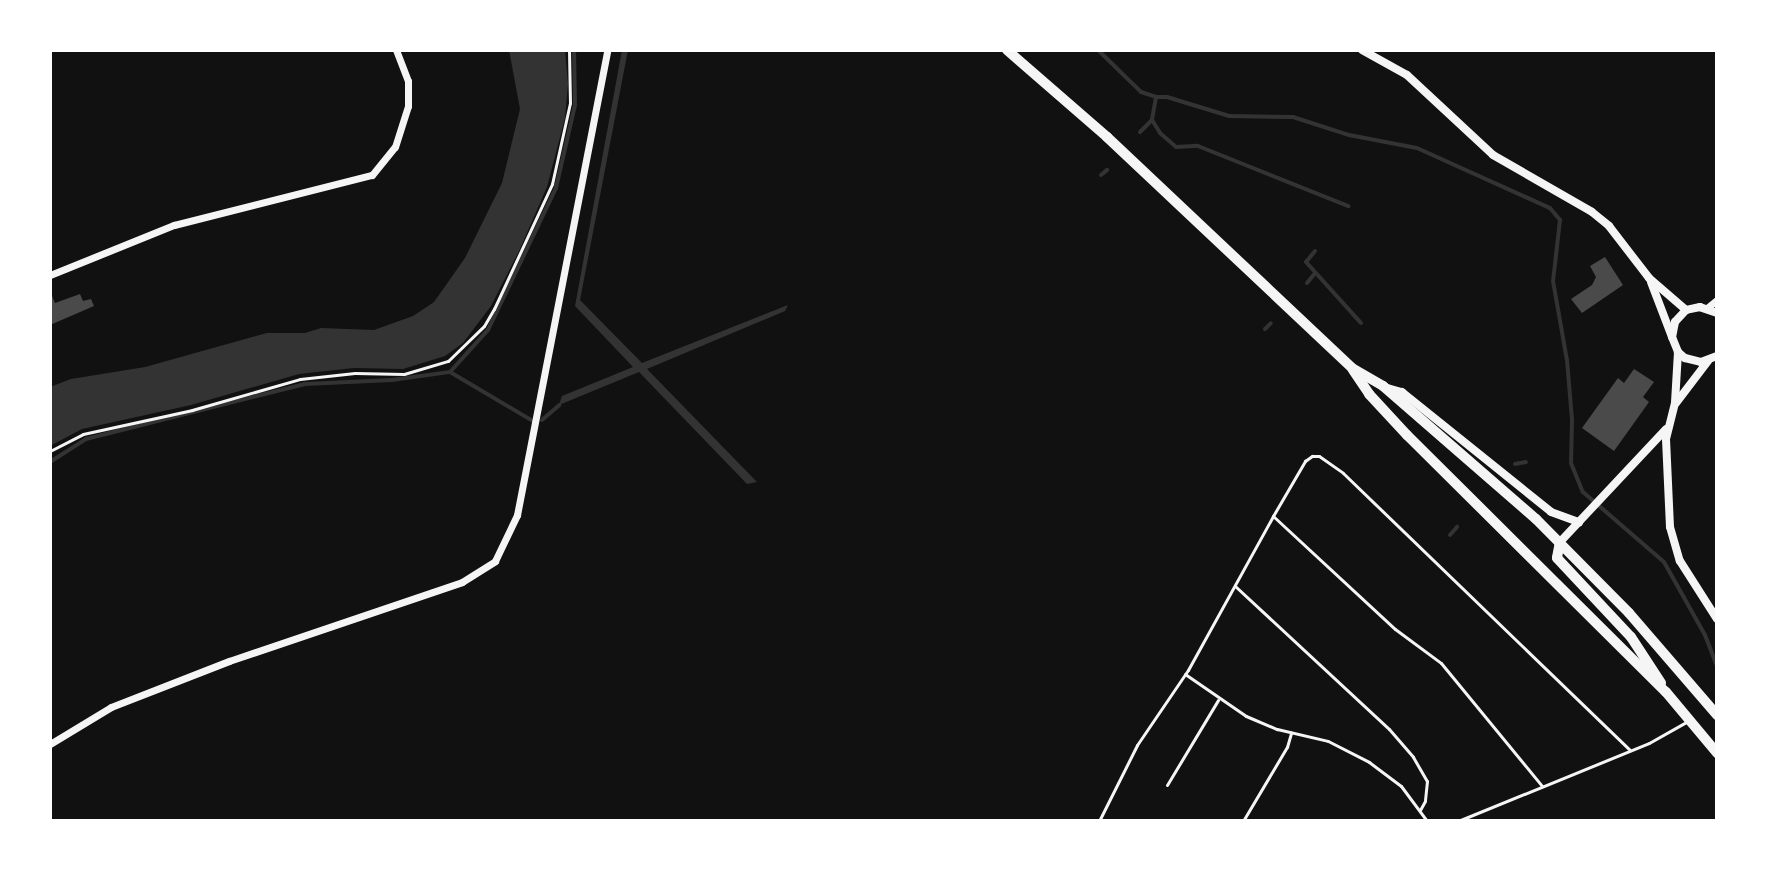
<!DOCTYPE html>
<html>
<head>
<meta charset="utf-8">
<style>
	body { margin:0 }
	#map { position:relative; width:1767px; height:871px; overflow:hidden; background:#111; font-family:Bitter,serif }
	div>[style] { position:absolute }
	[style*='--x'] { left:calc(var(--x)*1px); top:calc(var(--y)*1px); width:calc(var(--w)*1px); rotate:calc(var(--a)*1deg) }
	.water>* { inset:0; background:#333 }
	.stream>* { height:4px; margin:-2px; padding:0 2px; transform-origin:2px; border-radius:2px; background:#333 }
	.building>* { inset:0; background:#4a4a4a }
	.path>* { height:3px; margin:-1.5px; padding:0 1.5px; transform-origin:1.5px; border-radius:1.5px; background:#f5f5f5 }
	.service>* { height:3px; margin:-1.5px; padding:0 1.5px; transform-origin:1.5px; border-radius:1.5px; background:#f5f5f5 }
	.minor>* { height:7px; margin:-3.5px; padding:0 3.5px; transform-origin:3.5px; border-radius:3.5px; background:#f5f5f5 }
	.tertiary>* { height:8px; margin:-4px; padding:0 4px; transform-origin:4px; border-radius:4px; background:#f5f5f5 }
	.primary>* { height:10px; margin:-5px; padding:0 5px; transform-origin:5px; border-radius:5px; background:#f5f5f5 }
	span { translate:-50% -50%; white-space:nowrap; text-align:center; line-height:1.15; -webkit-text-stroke:7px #fff; paint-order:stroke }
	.frame { position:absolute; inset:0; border:52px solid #fff; pointer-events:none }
</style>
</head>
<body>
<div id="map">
	<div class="water">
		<i style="clip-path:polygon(509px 50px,565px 50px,568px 84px,565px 118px,547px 187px,519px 251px,491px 306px,463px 343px,445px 356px,403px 369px,354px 368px,299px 374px,191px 405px,82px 429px,50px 446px,50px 387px,71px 379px,145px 367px,267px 333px,305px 333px,321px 328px,374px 330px,413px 316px,434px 302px,465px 258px,502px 183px,520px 109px)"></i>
		<i style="clip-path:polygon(622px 50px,628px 50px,580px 300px,642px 363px,788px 305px,785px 311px,647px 369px,757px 482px,747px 484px,639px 372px,559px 405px,562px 396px,633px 367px,575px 306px)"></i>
	</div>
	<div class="stream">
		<i style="--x:1098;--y:50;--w:60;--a:44.3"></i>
		<i style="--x:1141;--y:92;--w:16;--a:18"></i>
		<i style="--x:1156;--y:97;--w:11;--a:0"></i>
		<i style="--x:1167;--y:97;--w:65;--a:17"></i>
		<i style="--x:1229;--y:116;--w:64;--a:0.9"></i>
		<i style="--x:1293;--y:117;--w:59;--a:17.8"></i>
		<i style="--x:1349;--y:135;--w:69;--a:10.8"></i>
		<i style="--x:1417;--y:148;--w:146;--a:24.3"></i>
		<i style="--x:1550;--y:208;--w:16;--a:50"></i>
		<i style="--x:1560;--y:220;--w:61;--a:96.5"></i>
		<i style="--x:1553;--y:281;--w:80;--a:80"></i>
		<i style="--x:1567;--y:360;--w:60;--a:85.2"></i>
		<i style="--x:1572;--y:420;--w:43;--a:91.3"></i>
		<i style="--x:1571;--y:463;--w:31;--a:68"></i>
		<i style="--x:1583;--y:492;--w:107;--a:40.8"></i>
		<i style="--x:1664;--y:562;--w:84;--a:60.7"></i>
		<i style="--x:1705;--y:635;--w:33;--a:69"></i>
		<i style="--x:1156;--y:97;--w:23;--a:100"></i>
		<i style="--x:1152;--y:120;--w:15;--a:58"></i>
		<i style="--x:1160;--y:133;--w:21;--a:41"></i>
		<i style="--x:1176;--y:147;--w:22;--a:-3"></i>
		<i style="--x:1198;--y:146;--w:162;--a:21.8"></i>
		<i style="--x:1140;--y:132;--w:17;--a:-45"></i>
		<i style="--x:1101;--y:175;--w:8;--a:-40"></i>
		<i style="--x:1315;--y:251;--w:14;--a:129"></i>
		<i style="--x:1306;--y:262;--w:82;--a:48"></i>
		<i style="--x:1307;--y:283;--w:13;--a:-51"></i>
		<i style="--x:1265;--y:329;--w:8;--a:-45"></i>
		<i style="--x:450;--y:372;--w:96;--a:30.6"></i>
		<i style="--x:542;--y:420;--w:23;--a:-41"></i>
		<i style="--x:50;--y:462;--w:43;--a:-32.6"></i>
		<i style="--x:86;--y:439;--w:226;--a:-14.1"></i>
		<i style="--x:305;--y:384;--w:87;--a:-2.6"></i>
		<i style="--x:392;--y:380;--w:59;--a:-7.9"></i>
		<i style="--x:450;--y:372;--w:57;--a:-47.9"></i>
		<i style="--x:488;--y:330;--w:157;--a:-64.4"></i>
		<i style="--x:556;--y:188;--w:85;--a:-77.1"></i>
		<i style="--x:575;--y:105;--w:55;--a:-91"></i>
		<i style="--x:1515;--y:464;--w:11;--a:-10"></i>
		<i style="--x:1450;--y:535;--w:11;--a:-49"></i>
	</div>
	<div class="building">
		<i style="clip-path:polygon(1605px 257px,1623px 285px,1582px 313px,1571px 299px,1592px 285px,1596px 277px,1590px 266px)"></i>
		<i style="clip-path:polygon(50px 291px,55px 303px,80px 294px,83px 301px,91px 299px,94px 306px,50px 325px)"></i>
		<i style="clip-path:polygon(1634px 369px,1654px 382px,1643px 397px,1649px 402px,1614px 451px,1582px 428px,1618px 378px,1624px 383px)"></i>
	</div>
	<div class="path">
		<i style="--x:50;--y:451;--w:37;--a:-27"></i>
		<i style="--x:83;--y:434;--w:112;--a:-12.4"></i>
		<i style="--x:192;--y:410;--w:112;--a:-16"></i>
		<i style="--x:300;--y:379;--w:55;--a:-6.2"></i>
		<i style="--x:355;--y:373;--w:49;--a:1.2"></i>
		<i style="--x:404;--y:374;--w:46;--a:-16.5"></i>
		<i style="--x:448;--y:361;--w:50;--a:-44.2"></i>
		<i style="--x:484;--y:326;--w:20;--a:-60"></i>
		<i style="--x:494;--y:309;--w:138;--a:-65.1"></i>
		<i style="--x:552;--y:184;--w:83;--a:-77.5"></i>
		<i style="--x:570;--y:103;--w:53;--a:-91.1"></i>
	</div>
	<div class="service">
		<i style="--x:1273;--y:516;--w:166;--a:42.8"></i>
		<i style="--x:1395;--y:629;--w:57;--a:36.5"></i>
		<i style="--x:1441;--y:663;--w:159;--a:50.6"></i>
		<i style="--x:1235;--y:586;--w:210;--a:42.9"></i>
		<i style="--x:1389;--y:729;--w:37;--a:49"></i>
		<i style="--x:1413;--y:757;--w:28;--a:60"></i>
		<i style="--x:1427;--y:781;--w:20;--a:96"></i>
		<i style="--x:1425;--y:801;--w:10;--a:119"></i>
		<i style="--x:1185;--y:674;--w:74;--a:34.5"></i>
		<i style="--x:1246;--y:716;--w:34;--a:23"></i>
		<i style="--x:1277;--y:729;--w:52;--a:13.2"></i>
		<i style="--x:1328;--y:741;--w:46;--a:27.1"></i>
		<i style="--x:1369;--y:762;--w:40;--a:37"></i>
		<i style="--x:1401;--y:786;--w:44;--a:53.4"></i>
		<i style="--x:1167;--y:785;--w:99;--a:-59"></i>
		<i style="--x:1099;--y:821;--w:85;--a:-63.4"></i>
		<i style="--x:1137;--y:745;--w:91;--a:-55.8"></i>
		<i style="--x:1188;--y:670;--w:176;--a:-61.1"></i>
		<i style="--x:1273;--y:516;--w:64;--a:-59.8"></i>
		<i style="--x:1305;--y:461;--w:9;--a:-36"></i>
		<i style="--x:1312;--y:456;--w:7;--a:0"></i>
		<i style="--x:1319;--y:456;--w:29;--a:35"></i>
		<i style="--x:1343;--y:473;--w:399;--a:44"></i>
		<i style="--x:1243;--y:821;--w:86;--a:-59.3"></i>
		<i style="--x:1287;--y:747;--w:15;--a:-74"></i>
		<i style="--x:1458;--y:821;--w:206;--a:-22.2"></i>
		<i style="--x:1649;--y:743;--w:45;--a:-29.4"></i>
	</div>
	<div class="minor">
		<i style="--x:50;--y:275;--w:134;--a:-22"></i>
		<i style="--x:174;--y:225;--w:204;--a:-14.2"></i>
		<i style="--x:372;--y:175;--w:36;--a:-51"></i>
		<i style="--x:395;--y:147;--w:43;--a:-72.4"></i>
		<i style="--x:408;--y:106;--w:25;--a:-90"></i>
		<i style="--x:408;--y:81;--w:33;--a:-111"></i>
		<i style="--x:1707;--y:308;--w:13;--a:-39"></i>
		<i style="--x:50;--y:744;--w:71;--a:-31.2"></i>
		<i style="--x:111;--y:707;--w:127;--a:-21.3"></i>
		<i style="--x:229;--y:661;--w:246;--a:-18.7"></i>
		<i style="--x:462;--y:582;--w:39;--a:-32"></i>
		<i style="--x:495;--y:561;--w:51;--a:-64.4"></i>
		<i style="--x:517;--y:515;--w:474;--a:-79"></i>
	</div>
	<div class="tertiary">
		<i style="--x:1362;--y:50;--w:51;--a:29.1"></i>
		<i style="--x:1407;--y:75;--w:117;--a:42.9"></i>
		<i style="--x:1493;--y:155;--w:114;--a:29.9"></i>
		<i style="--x:1592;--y:212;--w:22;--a:39"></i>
		<i style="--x:1609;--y:226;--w:66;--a:52.4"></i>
		<i style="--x:1649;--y:278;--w:49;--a:40.9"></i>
		<i style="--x:1651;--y:282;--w:59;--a:69.1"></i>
		<i style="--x:1717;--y:313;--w:18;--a:-161"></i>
		<i style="--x:1700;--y:307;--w:14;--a:168"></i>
		<i style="--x:1686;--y:310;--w:16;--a:133"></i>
		<i style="--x:1675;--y:322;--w:15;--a:101"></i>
		<i style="--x:1672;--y:337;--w:16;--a:68"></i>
		<i style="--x:1678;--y:352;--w:9;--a:41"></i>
		<i style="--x:1685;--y:358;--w:16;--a:14"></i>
		<i style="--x:1701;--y:362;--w:17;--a:-21"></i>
		<i style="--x:1678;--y:352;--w:51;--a:93.4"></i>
		<i style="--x:1675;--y:403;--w:37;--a:104"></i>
		<i style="--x:1666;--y:439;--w:88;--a:87.4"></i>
		<i style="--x:1670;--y:527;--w:35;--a:74"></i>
		<i style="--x:1680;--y:561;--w:69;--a:57.5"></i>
		<i style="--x:1384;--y:387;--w:19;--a:16"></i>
		<i style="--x:1402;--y:392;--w:191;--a:38.8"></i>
		<i style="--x:1551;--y:512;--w:30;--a:20"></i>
		<i style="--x:1676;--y:403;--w:53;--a:-52.7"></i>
		<i style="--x:1560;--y:542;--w:155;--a:-46.8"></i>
	</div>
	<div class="primary">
		<i style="--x:1007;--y:50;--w:133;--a:41"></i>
		<i style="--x:1107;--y:137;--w:337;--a:43.3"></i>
		<i style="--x:1352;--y:368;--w:36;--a:30"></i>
		<i style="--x:1383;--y:386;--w:203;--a:41"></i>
		<i style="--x:1536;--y:519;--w:132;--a:45.3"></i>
		<i style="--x:1629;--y:613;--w:135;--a:49.2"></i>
		<i style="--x:1353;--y:370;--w:29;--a:56"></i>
		<i style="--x:1369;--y:394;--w:56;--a:47.2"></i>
		<i style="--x:1407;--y:435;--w:365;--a:44.8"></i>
		<i style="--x:1666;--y:692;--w:80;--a:50.1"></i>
		<i style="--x:1560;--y:542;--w:16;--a:101"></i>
		<i style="--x:1557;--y:558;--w:108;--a:46.9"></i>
		<i style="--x:1631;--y:637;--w:55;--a:56.9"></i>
	</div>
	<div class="frame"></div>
</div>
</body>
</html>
